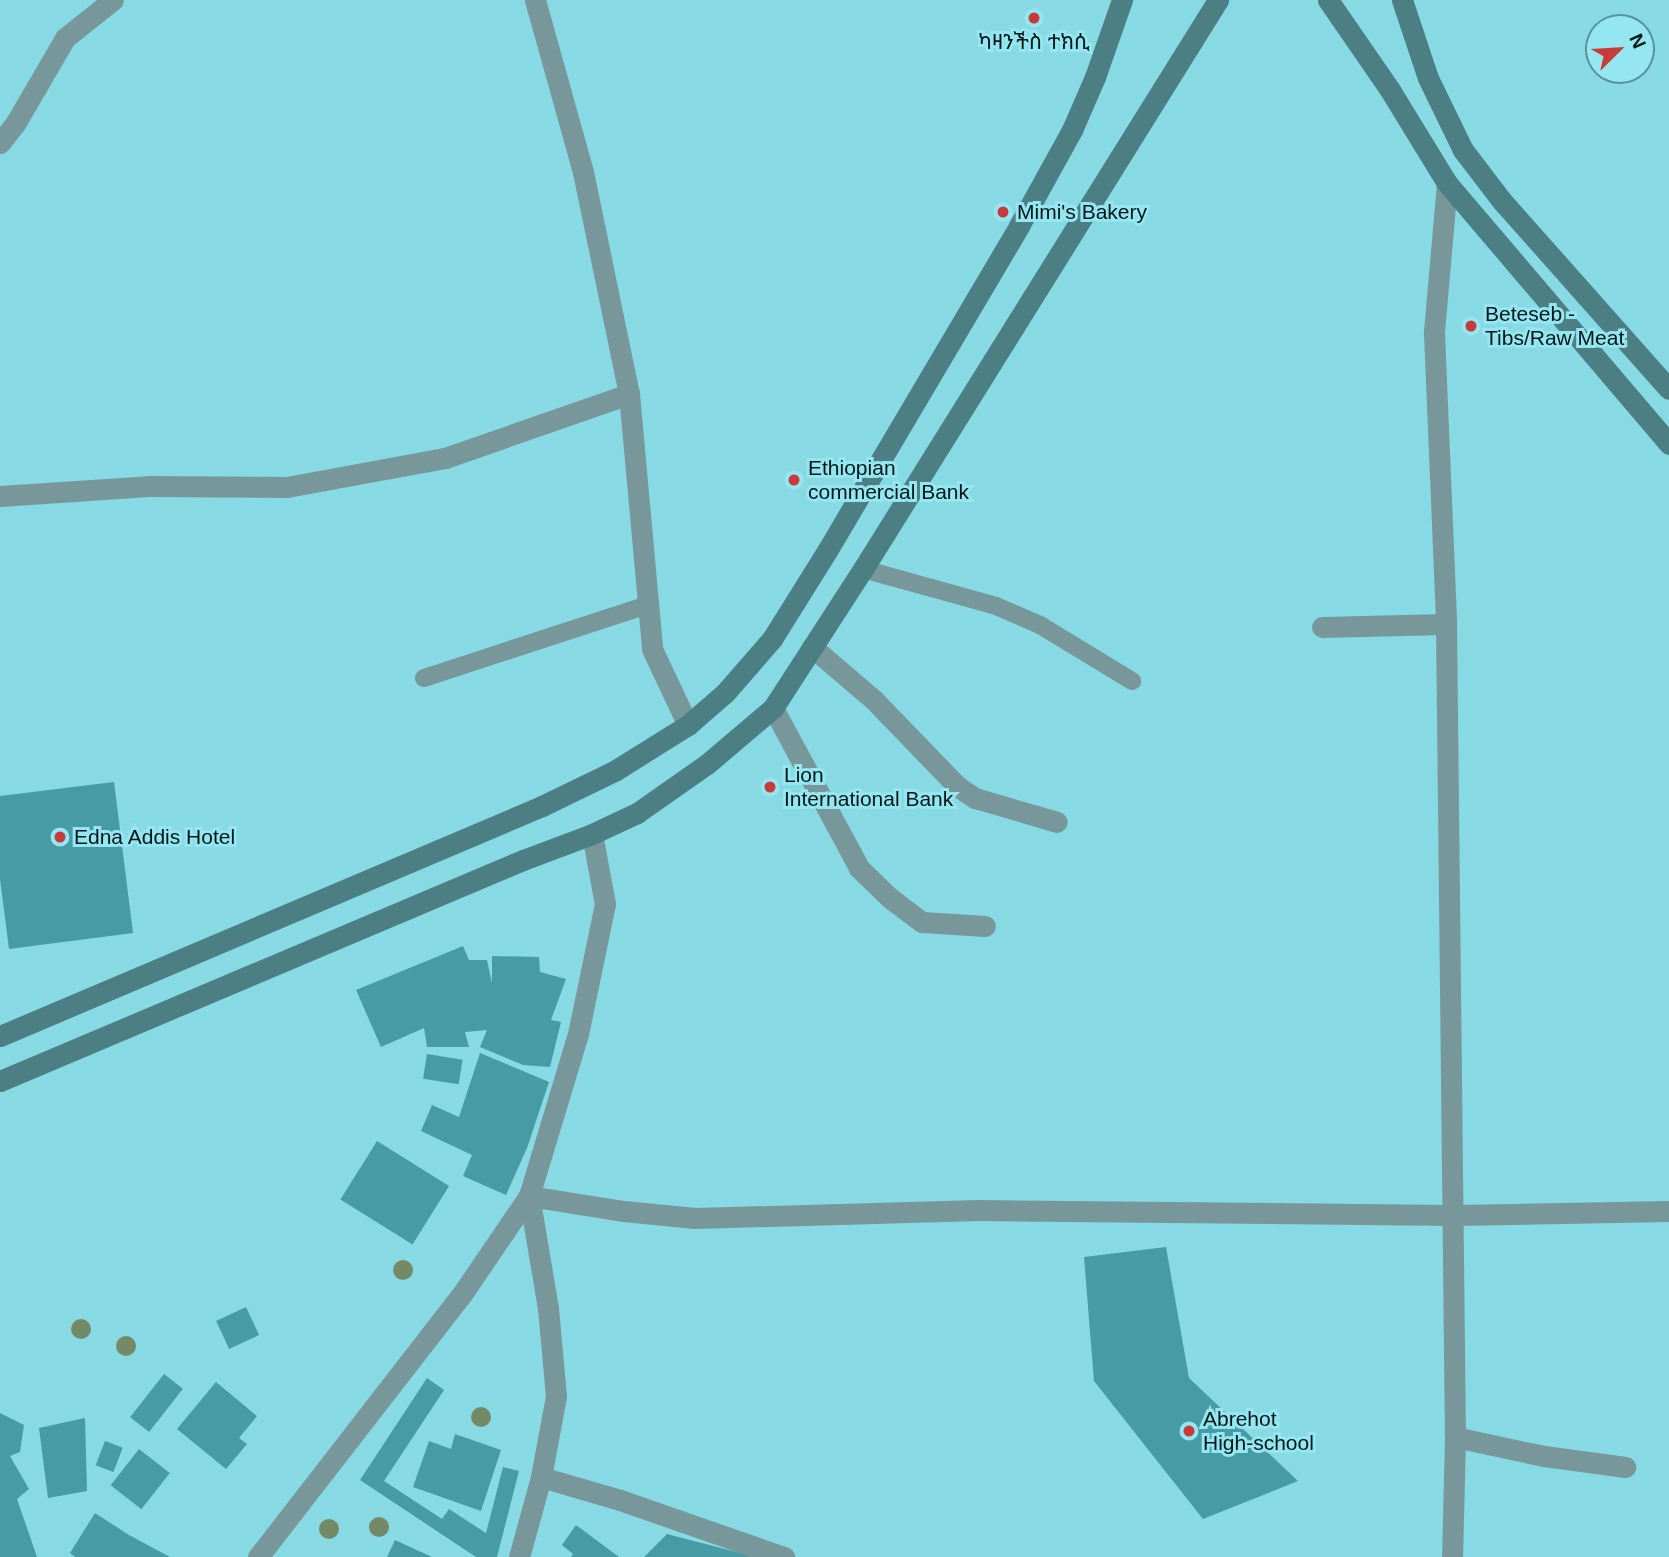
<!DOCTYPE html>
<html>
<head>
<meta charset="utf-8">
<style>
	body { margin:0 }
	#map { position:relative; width:1669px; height:1557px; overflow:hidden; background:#87d9e3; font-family:Arial,"Noto Sans Ethiopic",sans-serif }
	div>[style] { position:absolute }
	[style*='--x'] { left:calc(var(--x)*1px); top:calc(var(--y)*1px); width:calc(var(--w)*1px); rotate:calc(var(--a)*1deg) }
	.building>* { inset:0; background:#479ba4; transform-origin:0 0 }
	.service>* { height:18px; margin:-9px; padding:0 9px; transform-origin:9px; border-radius:9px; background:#77979b }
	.minor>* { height:21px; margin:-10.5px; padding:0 10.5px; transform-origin:10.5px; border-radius:10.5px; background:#77979b }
	.secondary>* { height:21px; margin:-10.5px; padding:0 10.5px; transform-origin:10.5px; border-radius:10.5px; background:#4c7f84 }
	.trees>* { width:20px; height:20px; margin:-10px; border-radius:50%; background:#748a67 }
	.dots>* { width:19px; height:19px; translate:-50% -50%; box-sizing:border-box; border:4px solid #94e7f0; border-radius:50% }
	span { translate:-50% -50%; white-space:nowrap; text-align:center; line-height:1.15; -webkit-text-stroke:6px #94e7f0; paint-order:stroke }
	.poi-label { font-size:21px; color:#001619 }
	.left { translate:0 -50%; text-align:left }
	.north { position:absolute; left:1585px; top:14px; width:70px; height:70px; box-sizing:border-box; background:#94e7f0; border:2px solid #59939a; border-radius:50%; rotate:66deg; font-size:19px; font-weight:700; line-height:28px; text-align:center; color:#001619 }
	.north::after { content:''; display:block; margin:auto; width:24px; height:32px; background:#c93a3b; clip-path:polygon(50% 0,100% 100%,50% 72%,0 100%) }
</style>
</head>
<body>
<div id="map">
	<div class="building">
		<i style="clip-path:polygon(114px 782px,133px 933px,9px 949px,0 879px,0 796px)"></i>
		<i style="clip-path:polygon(463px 946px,469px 960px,487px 960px,492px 983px,492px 956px,539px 957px,540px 972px,566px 979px,551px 1020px,561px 1022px,550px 1067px,523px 1065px,480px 1047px,487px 1030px,465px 1032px,469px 1047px,427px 1047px,424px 1028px,381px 1047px,356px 990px)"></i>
		<i style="clip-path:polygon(480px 1053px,549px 1082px,527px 1148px,506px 1195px,463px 1176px,472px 1155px,421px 1131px,432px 1105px,459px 1117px)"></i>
		<i style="left:427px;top:1054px;width:36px;height:25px;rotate:9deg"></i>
		<i style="left:377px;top:1141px;width:85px;height:69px;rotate:32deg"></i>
		<i style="clip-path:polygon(1166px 1247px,1189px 1378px,1298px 1481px,1203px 1519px,1094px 1381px,1084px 1257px)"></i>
		<i style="left:246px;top:1307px;width:31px;height:33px;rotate:65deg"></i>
		<i style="left:164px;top:1374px;width:24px;height:55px;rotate:38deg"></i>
		<i style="clip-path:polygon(427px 1378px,444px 1390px,384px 1481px,442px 1519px,449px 1509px,486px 1533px,503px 1467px,519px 1471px,497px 1557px,476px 1557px,360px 1480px)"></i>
		<i style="clip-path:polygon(216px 1382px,257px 1416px,239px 1438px,247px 1444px,226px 1469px,177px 1429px)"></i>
		<i style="clip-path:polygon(0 1413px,24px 1425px,20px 1452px,10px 1456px,29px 1489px,17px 1499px,37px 1557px,0 1557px)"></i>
		<i style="clip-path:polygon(85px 1418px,87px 1491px,48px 1498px,39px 1428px)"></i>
		<i style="clip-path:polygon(455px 1434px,501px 1450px,481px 1511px,413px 1487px,429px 1441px,451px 1449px)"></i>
		<i style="left:105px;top:1441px;width:19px;height:26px;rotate:21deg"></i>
		<i style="left:139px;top:1449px;width:39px;height:46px;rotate:38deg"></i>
		<i style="clip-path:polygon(95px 1513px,129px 1535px,170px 1557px,75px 1557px,70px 1553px)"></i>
		<i style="clip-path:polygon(576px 1525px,619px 1557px,571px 1557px,573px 1554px,562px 1545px)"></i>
		<i style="clip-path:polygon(667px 1534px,752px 1556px,751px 1557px,644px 1557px)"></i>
		<i style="clip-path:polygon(395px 1540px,432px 1557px,387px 1557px)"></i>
	</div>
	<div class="service">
		<i style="--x:863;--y:569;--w:138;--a:15.5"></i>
		<i style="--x:996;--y:606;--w:48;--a:23.4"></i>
		<i style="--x:1040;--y:625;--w:108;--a:31.3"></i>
		<i style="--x:424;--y:678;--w:236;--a:-18.1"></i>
	</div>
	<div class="minor">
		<i style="--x:535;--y:0;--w:179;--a:74.4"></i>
		<i style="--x:583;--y:172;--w:227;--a:78.3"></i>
		<i style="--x:629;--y:394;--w:256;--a:84.8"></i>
		<i style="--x:652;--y:649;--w:84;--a:64.7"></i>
		<i style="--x:0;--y:143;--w:24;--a:-52"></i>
		<i style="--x:15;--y:124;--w:99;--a:-59.8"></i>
		<i style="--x:65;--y:38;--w:61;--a:-38.4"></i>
		<i style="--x:1447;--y:183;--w:151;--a:95"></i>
		<i style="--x:1434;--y:333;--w:291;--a:87.6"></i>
		<i style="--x:1446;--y:624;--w:813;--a:89.37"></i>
		<i style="--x:1455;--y:1437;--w:120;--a:91.4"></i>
		<i style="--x:0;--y:496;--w:149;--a:-3.8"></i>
		<i style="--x:149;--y:486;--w:138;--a:0.4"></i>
		<i style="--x:287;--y:487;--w:161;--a:-10.4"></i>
		<i style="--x:445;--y:458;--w:195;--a:-19.2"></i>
		<i style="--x:1322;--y:627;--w:124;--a:-1.4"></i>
		<i style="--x:812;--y:647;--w:82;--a:40.5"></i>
		<i style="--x:874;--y:700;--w:120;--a:46"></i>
		<i style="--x:957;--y:786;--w:22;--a:34"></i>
		<i style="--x:975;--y:798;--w:85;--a:16.3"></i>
		<i style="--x:773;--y:708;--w:182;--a:61.7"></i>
		<i style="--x:859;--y:868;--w:43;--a:44.1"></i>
		<i style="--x:890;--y:898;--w:40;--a:37"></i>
		<i style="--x:922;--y:922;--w:63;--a:3.6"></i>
		<i style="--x:1455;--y:1437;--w:91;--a:12.1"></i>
		<i style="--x:1544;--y:1456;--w:82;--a:7.7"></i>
		<i style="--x:541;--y:1477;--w:82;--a:16.2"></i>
		<i style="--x:620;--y:1500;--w:174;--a:19.2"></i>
		<i style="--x:258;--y:1557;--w:329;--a:-52.2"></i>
		<i style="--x:460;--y:1297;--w:122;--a:-55.7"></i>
		<i style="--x:529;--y:1196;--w:96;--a:9"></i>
		<i style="--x:624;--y:1211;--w:71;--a:5.6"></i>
		<i style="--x:695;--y:1218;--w:284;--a:-1.6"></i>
		<i style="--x:979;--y:1210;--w:475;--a:0.6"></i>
		<i style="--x:1454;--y:1215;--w:215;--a:-1.1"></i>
		<i style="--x:519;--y:1557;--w:83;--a:-74.6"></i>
		<i style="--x:541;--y:1477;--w:82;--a:-79.5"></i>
		<i style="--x:556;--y:1396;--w:88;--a:-95.2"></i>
		<i style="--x:548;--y:1308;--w:114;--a:-99.6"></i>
		<i style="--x:529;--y:1196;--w:169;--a:-73.2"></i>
		<i style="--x:578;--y:1034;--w:133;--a:-78.3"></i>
		<i style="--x:605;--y:904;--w:71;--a:-100.5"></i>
	</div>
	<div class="secondary">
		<i style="--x:1328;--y:0;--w:109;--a:55.4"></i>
		<i style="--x:1390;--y:90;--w:109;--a:58.5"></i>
		<i style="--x:1447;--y:183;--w:343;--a:49.6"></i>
		<i style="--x:1402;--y:0;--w:82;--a:71.6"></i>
		<i style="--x:1428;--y:78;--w:80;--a:64.1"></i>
		<i style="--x:1463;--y:150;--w:64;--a:52.6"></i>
		<i style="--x:1502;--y:201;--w:251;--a:48.4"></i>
		<i style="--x:0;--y:1036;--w:589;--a:-22.99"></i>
		<i style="--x:542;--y:806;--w:82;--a:-25.9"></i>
		<i style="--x:616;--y:770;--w:85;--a:-32"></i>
		<i style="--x:688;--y:725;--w:49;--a:-40.9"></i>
		<i style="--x:725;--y:693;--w:72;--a:-49"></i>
		<i style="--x:772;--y:639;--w:104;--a:-58"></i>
		<i style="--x:827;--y:551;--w:377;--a:-59.4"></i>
		<i style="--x:1019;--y:226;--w:110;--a:-61.1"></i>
		<i style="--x:1072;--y:130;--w:58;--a:-66.5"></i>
		<i style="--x:1095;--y:77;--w:82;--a:-70.7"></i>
		<i style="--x:0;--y:1081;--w:568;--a:-22.91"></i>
		<i style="--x:523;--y:860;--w:74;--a:-20.6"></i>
		<i style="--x:592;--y:834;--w:50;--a:-25"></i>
		<i style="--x:637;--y:813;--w:85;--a:-35"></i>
		<i style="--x:707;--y:764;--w:87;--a:-40.3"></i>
		<i style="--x:773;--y:708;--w:166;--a:-57.1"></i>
		<i style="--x:863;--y:569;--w:671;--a:-58.04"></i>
	</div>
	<div class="trees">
		<i style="left:403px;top:1270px"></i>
		<i style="left:81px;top:1329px"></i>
		<i style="left:126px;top:1346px"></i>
		<i style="left:481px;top:1417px"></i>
		<i style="left:379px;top:1527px"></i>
		<i style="left:329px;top:1529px"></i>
	</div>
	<div class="dots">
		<i style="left:1034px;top:18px;background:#c93a3b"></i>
		<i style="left:1003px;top:212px;background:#c93a3b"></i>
		<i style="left:1471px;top:326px;background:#c93a3b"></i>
		<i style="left:794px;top:480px;background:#c93a3b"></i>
		<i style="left:770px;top:787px;background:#c93a3b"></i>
		<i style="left:60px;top:837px;background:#c93a3b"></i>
		<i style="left:1189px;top:1431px;background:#c93a3b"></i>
	</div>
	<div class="poi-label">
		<span style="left:1034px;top:42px">ካዛንችስ ተክሲ</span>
		<span class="left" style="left:1017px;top:212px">Mimi's Bakery</span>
		<span class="left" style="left:1485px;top:326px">Beteseb -<br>Tibs/Raw Meat</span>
		<span class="left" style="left:808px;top:480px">Ethiopian<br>commercial Bank</span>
		<span class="left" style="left:784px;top:787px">Lion<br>International Bank</span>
		<span class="left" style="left:74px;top:837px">Edna Addis Hotel</span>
		<span class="left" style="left:1203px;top:1431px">Abrehot<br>High-school</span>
	</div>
	<div class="north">N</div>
</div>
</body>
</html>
